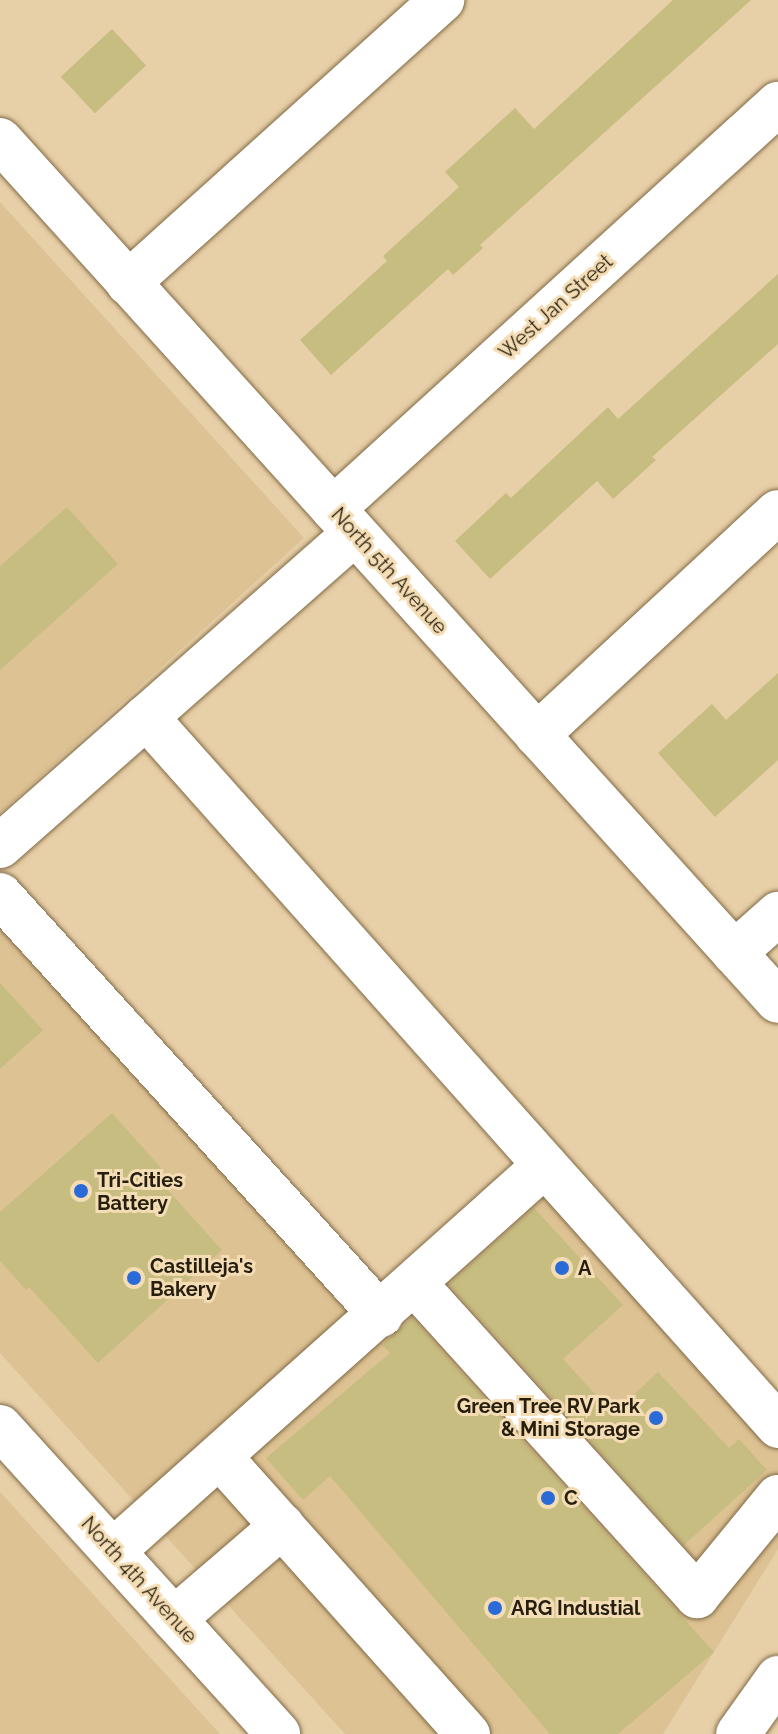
<!DOCTYPE html>
<html>
<head>
<meta charset="utf-8">
<style>
	body { margin:0 }
	#map { position:relative; width:778px; height:1734px; overflow:hidden; background:#e7cfa7; font-family:Raleway,sans-serif }
	div>[style] { position:absolute }
	[style*='--x'] { left:calc(var(--x)*1px); top:calc(var(--y)*1px); width:calc(var(--w)*1px); rotate:calc(var(--a)*1deg) }
	.built>* { inset:0; background:#ddc293 }
	.building>* { inset:0; background:#c7bd81; transform-origin:0 0 }
	.roads { filter:drop-shadow(0 0 2px #806a46) drop-shadow(0 0 2px #806a46) }
	.minor>* { height:44px; margin:-22px; padding:0 22px; transform-origin:22px; border-radius:22px; background:#fff }
	.major>* { height:44px; margin:-22px; padding:0 22px; transform-origin:22px; border-radius:22px; background:#fff }
	.highway>* { height:44px; margin:-22px; padding:0 22px; transform-origin:22px; border-radius:22px; background:#fff }
	.dots>* { width:22px; height:22px; translate:-50% -50%; box-sizing:border-box; border:4px solid #f4dcb4; border-radius:50% }
	span { translate:-50% -50%; white-space:nowrap; text-align:center; line-height:1.15; -webkit-text-stroke:6px #f4dcb4; paint-order:stroke }
	.street-label { font-size:20px; color:#261e0e }
	.poi-label { font-size:20px; color:#261e0e; font-weight:700 }
	.left { translate:0 -50%; text-align:left }
	.right { translate:-100% -50%; text-align:right }
</style>
</head>
<body>
<div id="map">
	<div class="built">
		<i style="clip-path:polygon(0 202px,304px 538px,0 813px)"></i>
		<i style="clip-path:polygon(0 923px,366px 1325px,540px 1168px,778px 1424px,778px 1549px,663px 1734px,345px 1734px,0 1353px)"></i>
		<i style="clip-path:polygon(0 1492px,220px 1734px,0 1734px)"></i>
	</div>
	<div class="building">
		<i style="clip-path:polygon(673px 0,751px 0,480px 245px,483px 248px,453px 275px,448px 269px,331px 375px,300px 340px,387px 261px,383px 256px,459px 187px,445px 172px,515px 108px,534px 129px)"></i>
		<i style="left:112px;top:29px;width:50px;height:70px;rotate:47deg"></i>
		<i style="clip-path:polygon(778px 274px,778px 344px,652px 457px,656px 460px,613px 499px,597px 481px,490px 579px,455px 541px,506px 493px,511px 498px,608px 407px,618px 419px)"></i>
		<i style="clip-path:polygon(67px 507px,118px 564px,0 670px,0 566px)"></i>
		<i style="clip-path:polygon(778px 673px,778px 760px,715px 817px,658px 753px,712px 704px,726px 720px)"></i>
		<i style="clip-path:polygon(0 983px,43px 1030px,0 1069px)"></i>
		<i style="clip-path:polygon(112px 1113px,162px 1169px,155px 1176px,222px 1250px,98px 1363px,29px 1287px,26px 1290px,0 1261px,0 1212px)"></i>
		<i style="clip-path:polygon(534px 1208px,623px 1305px,563px 1359px,613px 1414px,658px 1372px,729px 1448px,739px 1439px,767px 1470px,684px 1545px,449px 1284px)"></i>
		<i style="clip-path:polygon(412px 1318px,714px 1652px,618px 1734px,550px 1734px,330px 1476px,303px 1500px,266px 1458px,390px 1353px,382px 1345px)"></i>
	</div>
	<div class="roads">
		<div class="minor">
			<i style="--x:0;--y:140;--w:1160;--a:47.9"></i>
			<i style="--x:128;--y:283;--w:423;--a:-42"></i>
			<i style="--x:333;--y:509;--w:602;--a:-42.31"></i>
			<i style="--x:537;--y:735;--w:328;--a:-42.8"></i>
			<i style="--x:0;--y:846;--w:473;--a:-41.4"></i>
			<i style="--x:0;--y:895;--w:567;--a:47.79"></i>
			<i style="--x:734;--y:953;--w:59;--a:-41.6"></i>
			<i style="--x:545;--y:1165;--w:350;--a:48.2"></i>
			<i style="--x:415;--y:1284;--w:421;--a:47.9"></i>
			<i style="--x:697;--y:1596;--w:128;--a:-50.7"></i>
			<i style="--x:220;--y:1457;--w:372;--a:48.2"></i>
			<i style="--x:113;--y:1551;--w:579;--a:-41.78"></i>
			<i style="--x:545;--y:1165;--w:600;--a:-131.69"></i>
			<i style="--x:174;--y:1619;--w:143;--a:-40.7"></i>
		</div>
		<div class="major">
			<i style="--x:0;--y:1427;--w:414;--a:47.8"></i>
		</div>
		<div class="highway">
			<i style="--x:738;--y:1734;--w:69;--a:-54.5"></i>
		</div>
	</div>
	<div class="dots">
		<i style="left:81px;top:1191px;background:#2b6bd8"></i>
		<i style="left:562px;top:1268px;background:#2b6bd8"></i>
		<i style="left:134px;top:1278px;background:#2b6bd8"></i>
		<i style="left:656px;top:1418px;background:#2b6bd8"></i>
		<i style="left:548px;top:1498px;background:#2b6bd8"></i>
		<i style="left:495px;top:1608px;background:#2b6bd8"></i>
	</div>
	<div class="street-label">
		<span style="left:556px;top:307px;rotate:-42deg">West Jan Street</span>
		<span style="left:389px;top:571px;rotate:48deg">North 5th Avenue</span>
		<span style="left:139px;top:1580px;rotate:48deg">North 4th Avenue</span>
	</div>
	<div class="poi-label">
		<span class="left" style="left:97px;top:1192px">Tri-Cities<br>Battery</span>
		<span class="left" style="left:150px;top:1278px">Castilleja's<br>Bakery</span>
		<span class="left" style="left:578px;top:1268px">A</span>
		<span class="right" style="left:640px;top:1418px">Green Tree RV Park<br>&amp; Mini Storage</span>
		<span class="left" style="left:564px;top:1498px">C</span>
		<span class="left" style="left:511px;top:1608px">ARG Industial</span>
	</div>
</div>
</body>
</html>
